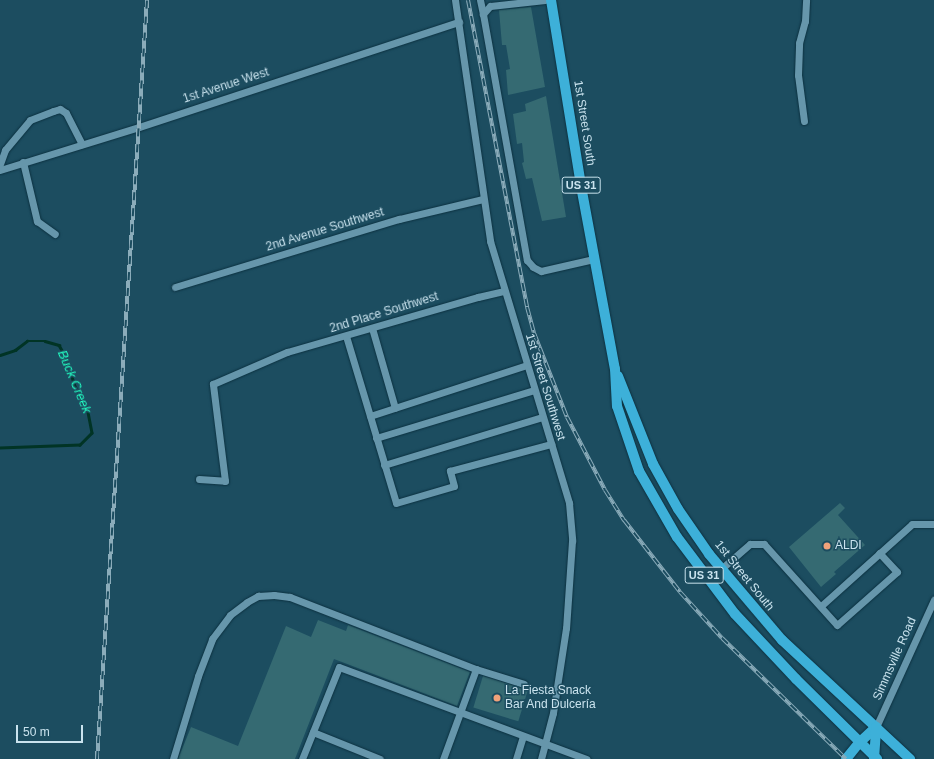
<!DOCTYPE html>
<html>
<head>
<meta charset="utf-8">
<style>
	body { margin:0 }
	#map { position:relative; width:934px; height:759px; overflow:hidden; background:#1c4d60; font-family:Helvetica,sans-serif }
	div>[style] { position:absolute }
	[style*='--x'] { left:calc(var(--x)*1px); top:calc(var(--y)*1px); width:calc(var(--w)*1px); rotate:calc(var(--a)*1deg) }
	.stream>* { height:2.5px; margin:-1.25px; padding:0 1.25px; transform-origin:1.25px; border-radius:1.25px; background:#013425 }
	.building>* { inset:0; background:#356a72; transform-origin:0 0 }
	.roads { filter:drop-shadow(0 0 1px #0c3140) drop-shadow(0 0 1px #0c3140) }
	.minor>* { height:7px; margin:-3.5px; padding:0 3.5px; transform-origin:3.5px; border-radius:3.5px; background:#6696ab }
	.major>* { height:10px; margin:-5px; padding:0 5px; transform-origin:5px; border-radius:5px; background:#3db0d9 }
	.rail>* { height:4px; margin-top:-2px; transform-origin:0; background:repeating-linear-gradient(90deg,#1c4d60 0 8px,#8bacba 0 16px); box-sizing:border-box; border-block:1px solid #8bacba }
	.dots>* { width:11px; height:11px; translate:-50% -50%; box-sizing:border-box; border:2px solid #1c4d60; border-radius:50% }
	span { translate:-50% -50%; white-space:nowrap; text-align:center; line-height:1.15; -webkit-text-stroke:3px #1c4d60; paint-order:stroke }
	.shield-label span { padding:1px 3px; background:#1c4d60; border:1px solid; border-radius:3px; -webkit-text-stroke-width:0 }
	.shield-label { font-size:11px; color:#cae3ee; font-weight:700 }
	.street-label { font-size:12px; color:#cae3ee }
	.poi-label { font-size:12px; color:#cae3ee }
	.left { translate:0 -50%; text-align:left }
	.water-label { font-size:13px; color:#22fbc1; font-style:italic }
	.scale { position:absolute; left:16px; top:725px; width:67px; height:18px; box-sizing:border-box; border:2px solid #cae3ee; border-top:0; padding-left:5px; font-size:12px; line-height:14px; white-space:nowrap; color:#cae3ee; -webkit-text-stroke:3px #1c4d60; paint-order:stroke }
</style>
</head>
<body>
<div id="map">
	<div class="stream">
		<i style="--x:0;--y:355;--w:16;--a:-18"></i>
		<i style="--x:15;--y:350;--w:15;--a:-37"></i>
		<i style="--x:27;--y:341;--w:18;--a:0"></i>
		<i style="--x:45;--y:341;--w:15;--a:16"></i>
		<i style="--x:59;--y:345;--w:14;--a:60"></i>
		<i style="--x:66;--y:357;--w:28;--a:73"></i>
		<i style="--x:74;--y:384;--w:26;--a:61"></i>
		<i style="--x:87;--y:407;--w:26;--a:79"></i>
		<i style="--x:92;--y:433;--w:17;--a:135"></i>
		<i style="--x:80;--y:445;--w:80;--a:177.9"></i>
	</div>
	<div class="building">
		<i style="clip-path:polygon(531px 7px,545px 87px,508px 95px,506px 70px,510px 69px,506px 45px,502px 45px,499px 10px)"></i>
		<i style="clip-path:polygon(546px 96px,566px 217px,542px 221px,532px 178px,526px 179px,522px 163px,524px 162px,522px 143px,517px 144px,513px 114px,526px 111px,525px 104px)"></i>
		<i style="clip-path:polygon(840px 503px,845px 508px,838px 515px,865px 545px,834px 572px,836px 574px,821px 587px,789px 547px)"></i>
		<i style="clip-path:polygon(318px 620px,346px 631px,348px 625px,470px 672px,457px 706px,334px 659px,295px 759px,178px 759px,191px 727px,238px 746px,286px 626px,311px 637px)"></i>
		<i style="left:483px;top:676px;width:47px;height:33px;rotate:17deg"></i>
	</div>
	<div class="roads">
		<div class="minor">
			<i style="--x:455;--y:0;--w:244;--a:81.7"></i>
			<i style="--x:490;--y:241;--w:274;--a:73.2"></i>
			<i style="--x:569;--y:503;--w:38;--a:85"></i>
			<i style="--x:572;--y:541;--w:87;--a:93.9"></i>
			<i style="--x:566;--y:628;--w:86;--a:98.7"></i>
			<i style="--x:553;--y:713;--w:48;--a:104.6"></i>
			<i style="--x:480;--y:0;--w:14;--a:78"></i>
			<i style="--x:545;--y:0;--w:55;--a:173.8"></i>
			<i style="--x:490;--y:6;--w:11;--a:131"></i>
			<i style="--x:483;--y:14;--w:250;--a:79.9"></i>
			<i style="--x:527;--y:260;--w:9;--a:49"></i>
			<i style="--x:533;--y:267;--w:9;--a:27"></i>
			<i style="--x:541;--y:271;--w:54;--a:-12.8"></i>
			<i style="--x:804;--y:121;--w:46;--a:-97.4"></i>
			<i style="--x:798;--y:75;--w:32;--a:-88"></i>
			<i style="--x:799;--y:43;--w:23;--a:-75"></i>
			<i style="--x:805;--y:21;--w:21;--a:-87"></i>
			<i style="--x:23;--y:162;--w:61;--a:76.7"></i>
			<i style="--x:37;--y:221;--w:22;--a:36"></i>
			<i style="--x:0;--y:164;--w:15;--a:-70"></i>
			<i style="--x:5;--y:150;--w:39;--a:-50"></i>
			<i style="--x:30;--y:120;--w:25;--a:-21"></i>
			<i style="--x:53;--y:111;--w:7;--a:-16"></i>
			<i style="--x:60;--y:109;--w:7;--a:34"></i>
			<i style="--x:66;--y:113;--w:35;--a:63"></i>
			<i style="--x:0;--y:170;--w:145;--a:-17.2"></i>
			<i style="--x:139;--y:127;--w:337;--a:-18.2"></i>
			<i style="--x:175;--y:287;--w:234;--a:-16.9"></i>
			<i style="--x:399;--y:219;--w:86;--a:-13.4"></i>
			<i style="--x:372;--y:328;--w:83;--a:74"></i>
			<i style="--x:346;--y:336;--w:174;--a:73.3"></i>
			<i style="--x:396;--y:503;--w:60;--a:-16.3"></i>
			<i style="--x:454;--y:486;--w:16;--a:-105"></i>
			<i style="--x:450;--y:471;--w:105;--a:-15"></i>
			<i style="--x:370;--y:416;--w:165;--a:-18"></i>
			<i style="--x:376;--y:438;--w:165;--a:-16.9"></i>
			<i style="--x:384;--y:465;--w:165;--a:-16.9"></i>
			<i style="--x:199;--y:479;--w:26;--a:4"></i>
			<i style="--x:225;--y:481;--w:98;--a:-97.1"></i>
			<i style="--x:213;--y:384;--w:81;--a:-23.4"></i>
			<i style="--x:287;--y:352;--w:199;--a:-16.1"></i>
			<i style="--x:478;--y:297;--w:27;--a:-13"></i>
			<i style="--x:721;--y:569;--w:38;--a:-41"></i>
			<i style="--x:750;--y:544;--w:14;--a:0"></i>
			<i style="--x:764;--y:544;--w:109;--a:48"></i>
			<i style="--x:837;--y:625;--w:80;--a:-41.5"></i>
			<i style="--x:897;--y:572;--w:26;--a:-133"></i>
			<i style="--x:821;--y:606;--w:122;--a:-42"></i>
			<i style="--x:912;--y:524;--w:22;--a:0"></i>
			<i style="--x:476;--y:669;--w:50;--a:17.4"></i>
			<i style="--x:876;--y:727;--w:140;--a:-65.5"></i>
			<i style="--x:313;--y:732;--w:72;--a:21.9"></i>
			<i style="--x:173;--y:759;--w:87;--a:-73.2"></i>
			<i style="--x:198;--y:676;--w:40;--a:-69"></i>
			<i style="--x:212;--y:639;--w:30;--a:-53"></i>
			<i style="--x:230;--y:615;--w:21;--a:-37"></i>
			<i style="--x:247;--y:602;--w:13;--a:-29"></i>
			<i style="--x:258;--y:596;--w:16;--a:-4"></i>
			<i style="--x:274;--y:595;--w:16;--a:7"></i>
			<i style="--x:290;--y:597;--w:199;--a:21.2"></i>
			<i style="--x:476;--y:669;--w:96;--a:110.1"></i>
			<i style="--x:302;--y:759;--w:99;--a:-68.1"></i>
			<i style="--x:339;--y:667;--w:264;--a:20.4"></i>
			<i style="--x:516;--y:759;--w:24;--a:-73"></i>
		</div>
		<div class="major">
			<i style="--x:551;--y:0;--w:188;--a:80.8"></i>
			<i style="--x:581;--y:186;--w:186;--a:79.5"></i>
			<i style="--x:615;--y:369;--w:37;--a:87"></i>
			<i style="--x:617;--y:406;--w:69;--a:71.3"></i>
			<i style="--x:639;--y:471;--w:76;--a:60.1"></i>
			<i style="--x:677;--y:537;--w:96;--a:53"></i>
			<i style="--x:735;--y:614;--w:89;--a:46.8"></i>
			<i style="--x:796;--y:679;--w:114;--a:44.6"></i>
			<i style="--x:618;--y:376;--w:95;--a:68.3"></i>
			<i style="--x:653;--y:464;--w:51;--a:60.9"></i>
			<i style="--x:678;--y:509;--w:55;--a:55.4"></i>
			<i style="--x:709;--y:554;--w:113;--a:49.7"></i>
			<i style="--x:782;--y:640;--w:175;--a:42.9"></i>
			<i style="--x:846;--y:759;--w:22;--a:-51"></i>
			<i style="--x:860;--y:742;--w:22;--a:-43"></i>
			<i style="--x:874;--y:759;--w:32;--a:-86"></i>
		</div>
	</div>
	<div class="rail">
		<i style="--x:468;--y:0;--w:313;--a:79.1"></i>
		<i style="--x:527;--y:307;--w:27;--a:75"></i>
		<i style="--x:534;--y:333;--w:90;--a:68.6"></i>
		<i style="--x:567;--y:417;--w:82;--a:62.5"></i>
		<i style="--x:605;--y:490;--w:36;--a:58"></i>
		<i style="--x:624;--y:520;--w:91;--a:52.1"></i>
		<i style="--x:680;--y:592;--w:62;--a:47.6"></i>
		<i style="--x:722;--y:638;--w:173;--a:44.3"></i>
		<i style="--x:97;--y:759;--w:761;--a:-86.23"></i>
	</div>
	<div class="dots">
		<i style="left:827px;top:546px;background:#f0a27a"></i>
		<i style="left:497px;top:698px;background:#f0a27a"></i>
	</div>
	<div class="shield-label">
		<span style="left:581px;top:185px">US 31</span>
		<span style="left:704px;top:575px">US 31</span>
	</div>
	<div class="street-label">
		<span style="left:226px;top:86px;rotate:-18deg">1st Avenue West</span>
		<span style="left:584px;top:123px;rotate:81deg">1st Street South</span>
		<span style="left:325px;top:230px;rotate:-17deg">2nd Avenue Southwest</span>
		<span style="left:384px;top:313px;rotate:-17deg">2nd Place Southwest</span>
		<span style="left:545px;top:387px;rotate:73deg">1st Street Southwest</span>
		<span style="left:744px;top:576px;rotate:51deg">1st Street South</span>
		<span style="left:895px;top:659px;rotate:-66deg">Simmsville Road</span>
	</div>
	<div class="poi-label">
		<span class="left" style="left:835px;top:546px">ALDI</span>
		<span class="left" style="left:505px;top:698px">La Fiesta Snack<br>Bar And Dulcería</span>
	</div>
	<div class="water-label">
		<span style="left:74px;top:382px;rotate:67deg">Buck Creek</span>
	</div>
	<div class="scale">50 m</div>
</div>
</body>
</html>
